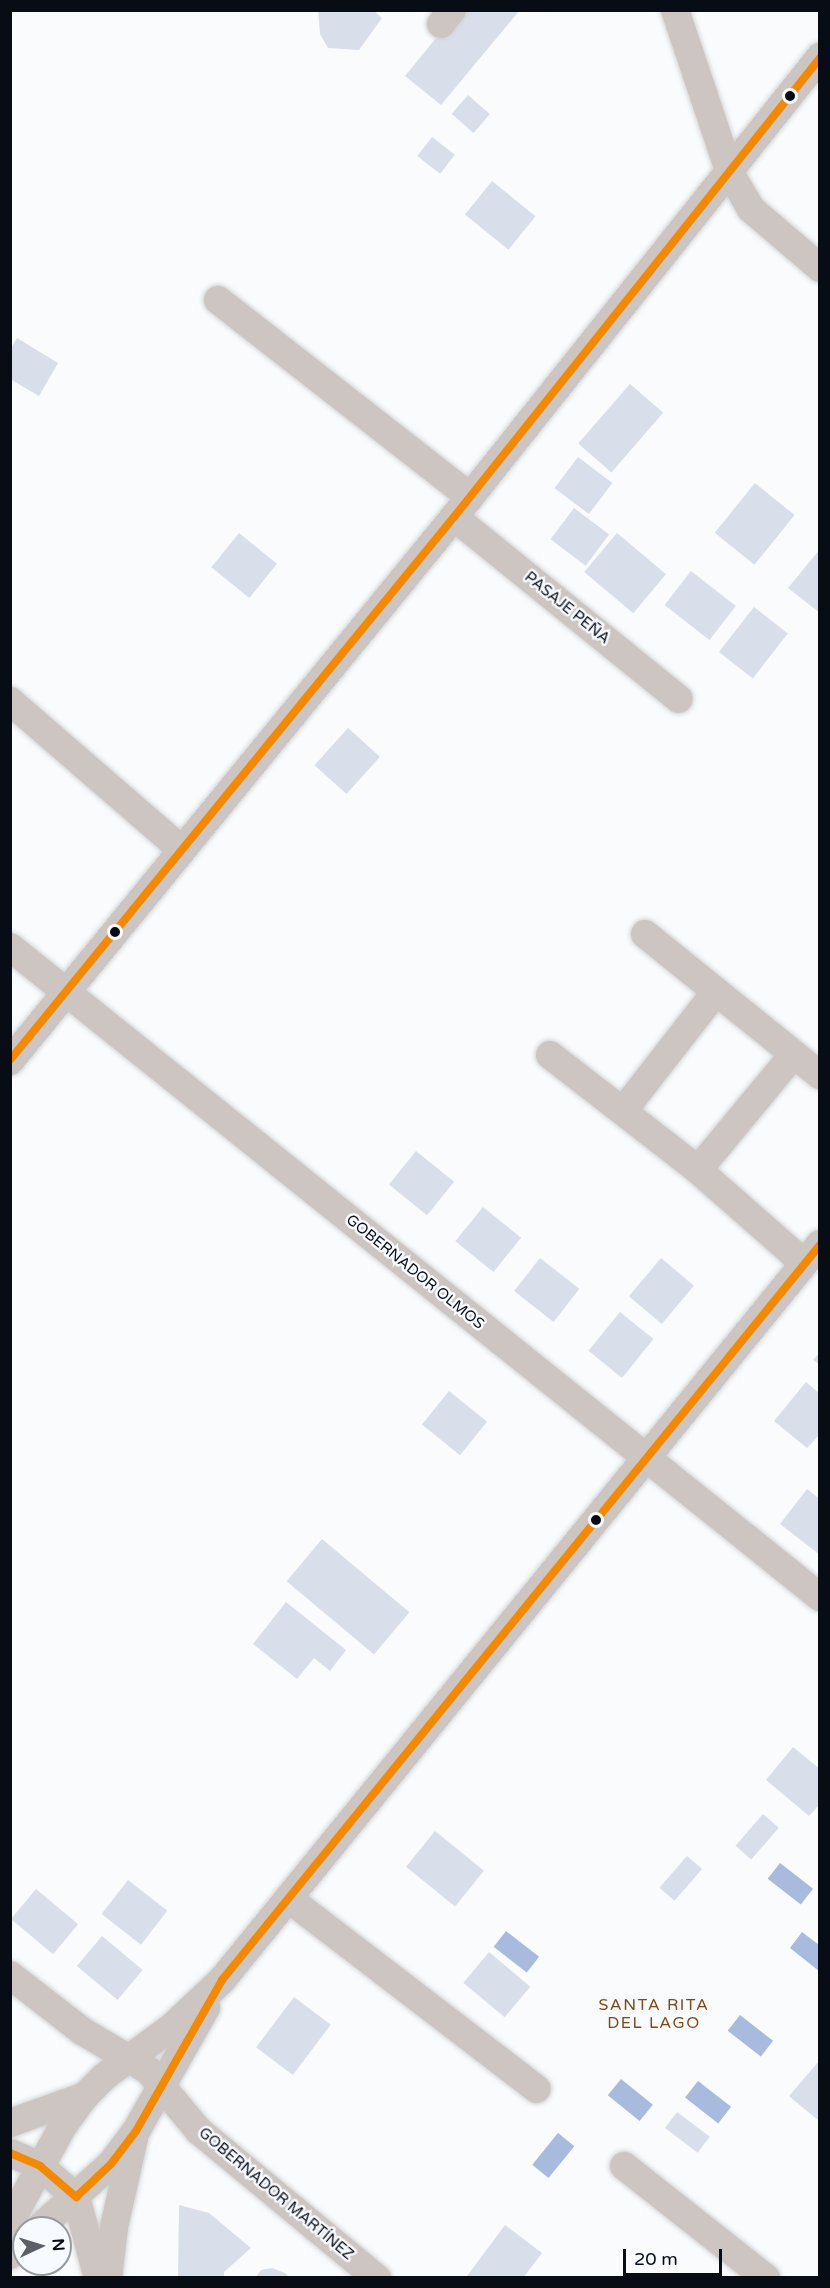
<!DOCTYPE html>
<html>
<head>
<meta charset="utf-8">
<style>
	body { margin:0 }
	#map { position:relative; width:830px; height:2288px; overflow:hidden; background:#f9fbfd; font-family:"Varela Round",sans-serif }
	div>[style] { position:absolute }
	[style*='--x'] { left:calc(var(--x)*1px); top:calc(var(--y)*1px); width:calc(var(--w)*1px); rotate:calc(var(--a)*1deg) }
	.water>* { inset:0; background:#a8bbde; transform-origin:0 0 }
	.building>* { inset:0; background:#d9dfea; transform-origin:0 0 }
	.roads { filter:drop-shadow(0 0 2px #d3d5d7) drop-shadow(0 0 2px #d3d5d7) }
	.minor>* { height:28px; margin:-14px; padding:0 14px; transform-origin:14px; border-radius:14px; background:#ccc5c1 }
	.bus-1>* { height:8px; margin:-4px; padding:0 4px; transform-origin:4px; border-radius:4px; background:#f38901 }
	.dots>* { width:16px; height:16px; translate:-50% -50%; box-sizing:border-box; border:3px solid #f7faff; border-radius:50% }
	span { translate:-50% -50%; white-space:nowrap; text-align:center; line-height:1.15; -webkit-text-stroke:5px #f7faff; paint-order:stroke }
	.street-label { font-size:15px; color:#080c14 }
	.neighbourhood-label { font-size:16px; color:#804614; letter-spacing:1.5px }
	.frame { position:absolute; inset:0; border:12px solid #080c14; pointer-events:none }
	.north { position:absolute; left:12px; top:2216px; width:60px; height:60px; box-sizing:border-box; background:#f7faff; border:2px solid #979ba1; border-radius:50%; rotate:86deg; font-size:16px; font-weight:700; line-height:24px; text-align:center; color:#080c14 }
	.north::after { content:''; display:block; margin:auto; width:21px; height:27px; background:#5c6066; clip-path:polygon(50% 0,100% 100%,50% 72%,0 100%) }
	.scale { position:absolute; left:623px; top:2249px; width:99px; height:27px; box-sizing:border-box; border:3px solid #080c14; border-top:0; padding-left:8px; font-size:18px; line-height:21px; white-space:nowrap; color:#080c14; -webkit-text-stroke:4px #f7faff; paint-order:stroke }
</style>
</head>
<body>
<div id="map">
	<div class="water">
		<i style="left:780px;top:1863px;width:42px;height:20px;rotate:38deg"></i>
		<i style="left:506px;top:1931px;width:42px;height:20px;rotate:38deg"></i>
		<i style="clip-path:polygon(802px 1932px,819px 1945px,819px 1971px,790px 1948px)"></i>
		<i style="left:740px;top:2015px;width:42px;height:20px;rotate:38deg"></i>
		<i style="left:621px;top:2079px;width:41px;height:21px;rotate:39deg"></i>
		<i style="left:698px;top:2081px;width:42px;height:21px;rotate:38deg"></i>
		<i style="left:558px;top:2133px;width:21px;height:41px;rotate:39deg"></i>
	</div>
	<div class="building">
		<i style="clip-path:polygon(318px 10px,373px 10px,382px 18px,359px 50px,328px 48px,320px 34px)"></i>
		<i style="clip-path:polygon(459px 10px,520px 10px,441px 105px,405px 76px)"></i>
		<i style="left:468px;top:95px;width:29px;height:25px;rotate:41deg"></i>
		<i style="left:432px;top:137px;width:29px;height:24px;rotate:38deg"></i>
		<i style="left:492px;top:181px;width:56px;height:43px;rotate:39deg"></i>
		<i style="clip-path:polygon(17px 338px,58px 363px,39px 396px,10px 379px,10px 350px)"></i>
		<i style="left:630px;top:384px;width:44px;height:79px;rotate:41deg"></i>
		<i style="left:578px;top:457px;width:43px;height:39px;rotate:37deg"></i>
		<i style="left:755px;top:483px;width:51px;height:64px;rotate:39deg"></i>
		<i style="left:574px;top:508px;width:44px;height:39px;rotate:37deg"></i>
		<i style="left:239px;top:533px;width:49px;height:44px;rotate:39deg"></i>
		<i style="left:617px;top:533px;width:64px;height:51px;rotate:40deg"></i>
		<i style="clip-path:polygon(820px 549px,820px 613px,788px 588px)"></i>
		<i style="left:691px;top:571px;width:57px;height:43px;rotate:38deg"></i>
		<i style="left:754px;top:607px;width:43px;height:57px;rotate:38deg"></i>
		<i style="left:348px;top:728px;width:43px;height:50px;rotate:42deg"></i>
		<i style="left:416px;top:1151px;width:49px;height:43px;rotate:39deg"></i>
		<i style="left:483px;top:1207px;width:49px;height:44px;rotate:39deg"></i>
		<i style="left:540px;top:1258px;width:50px;height:42px;rotate:38deg"></i>
		<i style="left:661px;top:1258px;width:43px;height:50px;rotate:40deg"></i>
		<i style="left:620px;top:1312px;width:43px;height:50px;rotate:39deg"></i>
		<i style="clip-path:polygon(820px 1352px,820px 1365px,813px 1360px)"></i>
		<i style="clip-path:polygon(806px 1382px,820px 1394px,820px 1434px,807px 1448px,774px 1421px)"></i>
		<i style="left:449px;top:1391px;width:49px;height:43px;rotate:39deg"></i>
		<i style="clip-path:polygon(807px 1489px,820px 1499px,820px 1555px,780px 1524px)"></i>
		<i style="left:322px;top:1539px;width:114px;height:55px;rotate:40deg"></i>
		<i style="clip-path:polygon(286px 1602px,346px 1650px,330px 1671px,314px 1658px,297px 1679px,253px 1644px)"></i>
		<i style="clip-path:polygon(793px 1747px,820px 1769px,820px 1804px,809px 1816px,766px 1780px)"></i>
		<i style="left:763px;top:1814px;width:21px;height:42px;rotate:41deg"></i>
		<i style="left:435px;top:1831px;width:63px;height:46px;rotate:39deg"></i>
		<i style="left:687px;top:1856px;width:20px;height:42px;rotate:41deg"></i>
		<i style="left:128px;top:1880px;width:50px;height:43px;rotate:38deg"></i>
		<i style="left:36px;top:1889px;width:55px;height:39px;rotate:40deg"></i>
		<i style="left:102px;top:1936px;width:53px;height:39px;rotate:40deg"></i>
		<i style="left:489px;top:1952px;width:54px;height:40px;rotate:40deg"></i>
		<i style="left:294px;top:1997px;width:46px;height:63px;rotate:37deg"></i>
		<i style="clip-path:polygon(820px 2060px,820px 2122px,789px 2096px)"></i>
		<i style="left:677px;top:2112px;width:41px;height:20px;rotate:37deg"></i>
		<i style="clip-path:polygon(179px 2205px,209px 2213px,251px 2248px,224px 2272px,224px 2278px,178px 2278px)"></i>
		<i style="clip-path:polygon(505px 2225px,542px 2253px,523px 2278px,470px 2278px,467px 2276px)"></i>
		<i style="clip-path:polygon(272px 2268px,285px 2273px,290px 2278px,255px 2278px,261px 2270px)"></i>
	</div>
	<div class="roads">
		<div class="minor">
			<i style="--x:675;--y:10;--w:172;--a:71.4"></i>
			<i style="--x:730;--y:173;--w:42;--a:59.7"></i>
			<i style="--x:751;--y:209;--w:91;--a:40.5"></i>
			<i style="--x:441;--y:24;--w:18;--a:-52"></i>
			<i style="--x:218;--y:300;--w:320;--a:38"></i>
			<i style="--x:454;--y:517;--w:289;--a:39"></i>
			<i style="--x:10;--y:701;--w:225;--a:40.9"></i>
			<i style="--x:645;--y:934;--w:225;--a:38.9"></i>
			<i style="--x:10;--y:947;--w:1039;--a:38.75"></i>
			<i style="--x:550;--y:1055;--w:187;--a:37.8"></i>
			<i style="--x:698;--y:1170;--w:141;--a:41.3"></i>
			<i style="--x:10;--y:1061;--w:702;--a:-50.78"></i>
			<i style="--x:454;--y:517;--w:588;--a:-51.49"></i>
			<i style="--x:623;--y:1111;--w:150;--a:-52.1"></i>
			<i style="--x:698;--y:1170;--w:149;--a:-50.4"></i>
			<i style="--x:289;--y:1899;--w:312;--a:37.5"></i>
			<i style="--x:10;--y:1975;--w:91;--a:37.9"></i>
			<i style="--x:82;--y:2031;--w:77;--a:30.6"></i>
			<i style="--x:148;--y:2070;--w:80;--a:50.1"></i>
			<i style="--x:199;--y:2131;--w:231;--a:39.6"></i>
			<i style="--x:10;--y:2123;--w:80;--a:-19.8"></i>
			<i style="--x:10;--y:2153;--w:33;--a:23"></i>
			<i style="--x:40;--y:2166;--w:48;--a:40.7"></i>
			<i style="--x:76;--y:2197;--w:84;--a:74.8"></i>
			<i style="--x:624;--y:2166;--w:181;--a:38.3"></i>
			<i style="--x:10;--y:2222;--w:110;--a:-61.1"></i>
			<i style="--x:63;--y:2126;--w:37;--a:-54"></i>
			<i style="--x:85;--y:2096;--w:28;--a:-45"></i>
			<i style="--x:105;--y:2076;--w:83;--a:-36.2"></i>
			<i style="--x:172;--y:2027;--w:69;--a:-43.2"></i>
			<i style="--x:222;--y:1980;--w:948;--a:-50.91"></i>
			<i style="--x:39;--y:2228;--w:96;--a:-41.6"></i>
			<i style="--x:111;--y:2164;--w:41;--a:-52.9"></i>
			<i style="--x:136;--y:2131;--w:142;--a:-60.4"></i>
			<i style="--x:10;--y:2255;--w:20;--a:-45"></i>
			<i style="--x:108;--y:2278;--w:51;--a:-83.3"></i>
			<i style="--x:114;--y:2227;--w:91;--a:-77.3"></i>
		</div>
	</div>
	<div class="bus-1">
		<i style="--x:10;--y:1060;--w:701;--a:-50.73"></i>
		<i style="--x:454;--y:517;--w:587;--a:-51.43"></i>
		<i style="--x:10;--y:2153;--w:33;--a:23"></i>
		<i style="--x:40;--y:2166;--w:48;--a:40.7"></i>
		<i style="--x:76;--y:2197;--w:48;--a:-43.3"></i>
		<i style="--x:111;--y:2164;--w:41;--a:-52.9"></i>
		<i style="--x:136;--y:2131;--w:174;--a:-60.3"></i>
		<i style="--x:222;--y:1980;--w:948;--a:-50.87"></i>
	</div>
	<div class="dots">
		<i style="left:790px;top:96px;background:#080c14"></i>
		<i style="left:115px;top:932px;background:#080c14"></i>
		<i style="left:596px;top:1520px;background:#080c14"></i>
	</div>
	<div class="street-label">
		<span style="left:567px;top:608px;rotate:39deg">PASAJE PEÑA</span>
		<span style="left:415px;top:1272px;rotate:39deg">GOBERNADOR OLMOS</span>
		<span style="left:276px;top:2194px;rotate:40deg">GOBERNADOR MARTÍNEZ</span>
	</div>
	<div class="neighbourhood-label">
		<span style="left:654px;top:2014px">SANTA RITA<br>DEL LAGO</span>
	</div>
	<div class="frame"></div>
	<div class="north">N</div>
	<div class="scale">20 m</div>
</div>
</body>
</html>
